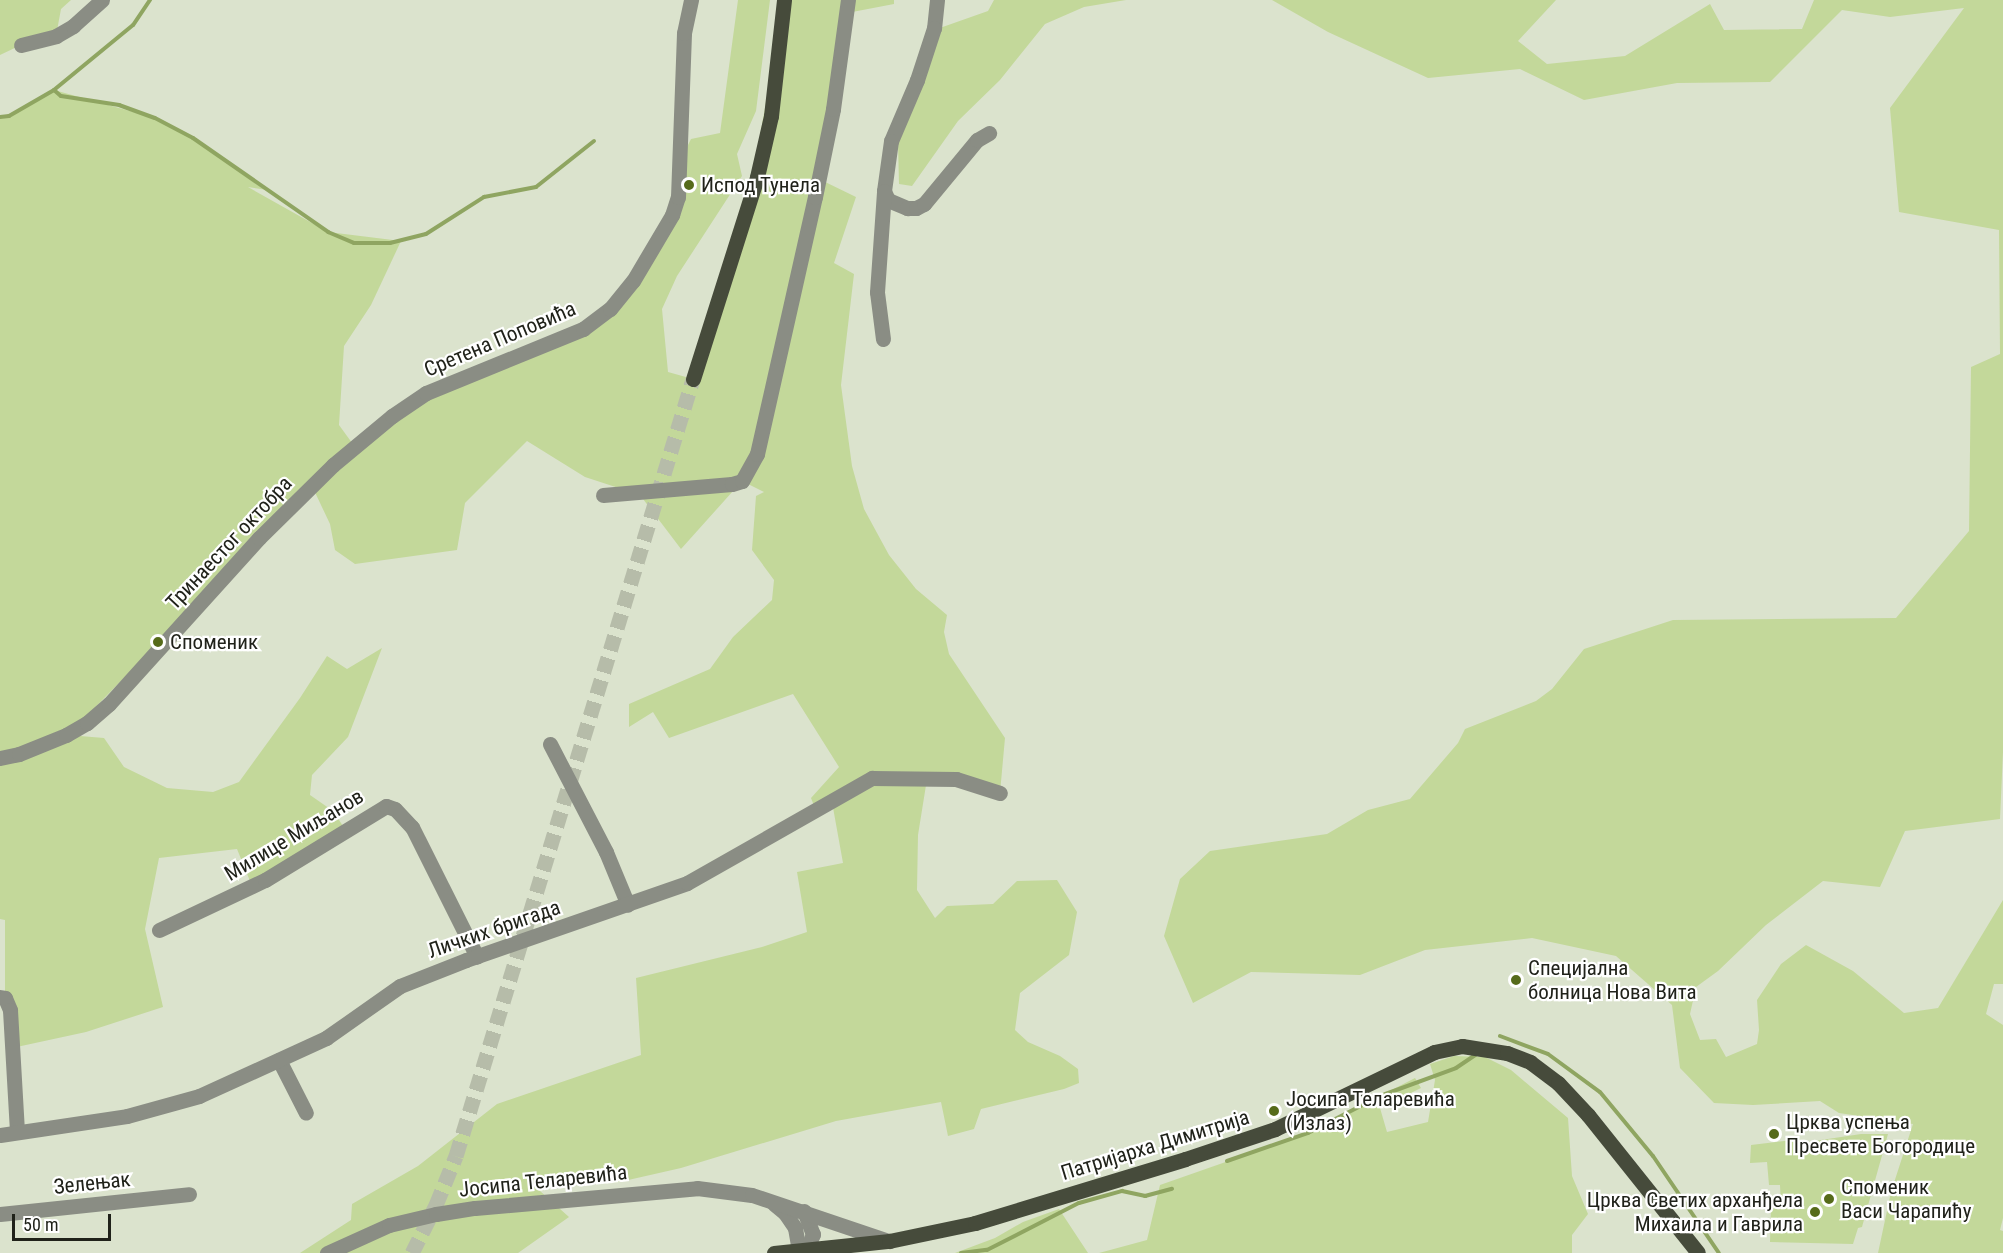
<!DOCTYPE html>
<html>
<head>
<meta charset="utf-8">
<style>
	body { margin:0 }
	#map { position:relative; width:2003px; height:1253px; overflow:hidden; background:#dbe3cd; font-family:"Roboto Condensed",sans-serif }
	div>[style] { position:absolute }
	[style*='--x'] { left:calc(var(--x)*1px); top:calc(var(--y)*1px); width:calc(var(--w)*1px); rotate:calc(var(--a)*1deg) }
	.green>* { inset:0; background:#c3d89a }
	.stream>* { height:4px; margin:-2px; padding:0 2px; transform-origin:2px; border-radius:2px; background:#8fa561 }
	.major-tunnel>* { height:15px; margin-top:-7.5px; transform-origin:0; background:repeating-linear-gradient(90deg,#b6bca9 0 15px,transparent 0 23px) }
	.minor>* { height:15px; margin:-7.5px; padding:0 7.5px; transform-origin:7.5px; border-radius:7.5px; background:#8a8d84 }
	.major>* { height:15px; margin:-7.5px; padding:0 7.5px; transform-origin:7.5px; border-radius:7.5px; background:#464b3b }
	.dots>* { width:16px; height:16px; translate:-50% -50%; box-sizing:border-box; border:3px solid #fff; border-radius:50% }
	span { translate:-50% -50%; white-space:nowrap; text-align:center; line-height:1.15; -webkit-text-stroke:4.5px #fff; paint-order:stroke }
	.poi-label { font-size:21px; color:#20221a }
	.left { translate:0 -50%; text-align:left }
	.right { translate:-100% -50%; text-align:right }
	.street-label { font-size:21px; color:#20221a }
	.scale { position:absolute; left:12px; top:1214px; width:99px; height:27px; box-sizing:border-box; border:3px solid #20221a; border-top:0; padding-left:8px; font-size:18px; line-height:21px; white-space:nowrap; color:#20221a; -webkit-text-stroke:4px #fff; paint-order:stroke }
</style>
</head>
<body>
<div id="map">
	<div class="green">
		<i style="clip-path:polygon(0 0,71px 0,61px 9px,56px 36px,21px 45px,0 55px)"></i>
		<i style="clip-path:polygon(738px 0,770px 0,756px 111px,737px 154px,742px 176px,677px 276px,662px 309px,668px 372px,693px 379px,745px 221px,784px 0,894px 0,894px 4px,847px 13px,819px 179px,856px 197px,834px 263px,854px 274px,841px 385px,852px 466px,864px 509px,889px 555px,916px 589px,947px 615px,944px 632px,949px 654px,1005px 738px,1000px 793px,927px 779px,918px 835px,917px 890px,935px 918px,947px 906px,993px 904px,1017px 881px,1057px 880px,1077px 912px,1069px 955px,1020px 993px,1015px 1030px,1028px 1042px,1060px 1056px,1078px 1069px,1079px 1083px,1064px 1089px,981px 1109px,974px 1129px,948px 1136px,941px 1102px,836px 1121px,681px 1168px,615px 1183px,568px 1184px,540px 1191px,569px 1217px,518px 1253px,300px 1253px,351px 1220px,352px 1204px,418px 1166px,497px 1104px,641px 1055px,636px 978px,762px 947px,807px 932px,797px 872px,843px 863px,832px 802px,816px 811px,811px 798px,839px 767px,793px 694px,669px 738px,653px 712px,629px 727px,629px 704px,710px 669px,733px 637px,772px 600px,774px 580px,752px 550px,756px 496px,764px 492px,742px 481px,681px 549px,640px 495px,585px 477px,527px 441px,465px 503px,457px 550px,355px 564px,335px 550px,330px 524px,312px 486px,68px 735px,104px 738px,124px 767px,167px 788px,213px 792px,239px 782px,300px 698px,327px 656px,347px 669px,382px 648px,348px 737px,312px 775px,310px 795px,333px 811px,345px 829px,252px 886px,237px 849px,159px 858px,145px 929px,163px 1007px,86px 1032px,12px 1048px,5px 998px,5px 920px,0 919px,0 117px,9px 116px,54px 90px,155px 118px,201px 144px,267px 190px,248px 187px,328px 232px,401px 241px,371px 305px,344px 346px,339px 425px,355px 447px,400px 410px,610px 309px,672px 215px,681px 159px,691px 139px,720px 133px)"></i>
		<i style="clip-path:polygon(994px 0,1126px 0,1084px 7px,1045px 24px,1000px 80px,958px 121px,912px 186px,899px 184px,898px 143px,937px 29px,988px 11px)"></i>
		<i style="clip-path:polygon(1272px 0,1556px 0,1518px 41px,1547px 64px,1625px 56px,1710px 4px,1724px 30px,1802px 29px,1814px 0,2003px 0,2003px 752px,2000px 819px,1905px 831px,1880px 887px,1823px 881px,1766px 925px,1718px 971px,1696px 987px,1690px 1014px,1700px 1040px,1716px 1039px,1726px 1057px,1757px 1044px,1759px 1030px,1757px 1000px,1781px 964px,1806px 945px,1853px 971px,1904px 1013px,1938px 1008px,2003px 900px,2003px 984px,1994px 984px,1986px 1014px,2003px 1025px,2003px 1218px,2000px 1230px,2003px 1231px,2003px 1253px,1878px 1253px,1891px 1192px,1913px 1124px,1839px 1113px,1820px 1101px,1753px 1105px,1714px 1103px,1680px 1068px,1672px 1005px,1616px 956px,1532px 938px,1425px 950px,1360px 975px,1251px 972px,1193px 1003px,1164px 936px,1180px 879px,1210px 851px,1327px 834px,1368px 810px,1410px 799px,1458px 743px,1465px 729px,1536px 701px,1552px 689px,1584px 649px,1673px 620px,1896px 618px,1969px 531px,1971px 367px,2000px 354px,1999px 230px,1899px 212px,1890px 108px,1964px 8px,1890px 17px,1842px 10px,1770px 82px,1677px 83px,1584px 100px,1520px 69px,1428px 78px,1328px 32px)"></i>
		<i style="clip-path:polygon(1454px 1056px,1485px 1057px,1511px 1070px,1568px 1118px,1572px 1176px,1588px 1214px,1572px 1235px,1572px 1253px,1099px 1253px,1147px 1240px,1160px 1185px,1308px 1133px,1415px 1078px,1421px 1088px,1380px 1108px,1387px 1132px,1428px 1122px,1435px 1080px,1430px 1064px)"></i>
		<i style="clip-path:polygon(1861px 1134px,1888px 1134px,1862px 1227px,1858px 1228px,1853px 1244px,1770px 1242px,1771px 1207px,1781px 1206px,1780px 1185px,1769px 1185px,1767px 1162px,1750px 1163px,1751px 1145px,1800px 1139px,1801px 1143px)"></i>
		<i style="clip-path:polygon(1059px 1209px,1088px 1253px,955px 1253px,995px 1238px,1023px 1222px)"></i>
	</div>
	<div class="stream">
		<i style="--x:150;--y:0;--w:30;--a:124"></i>
		<i style="--x:133;--y:25;--w:102;--a:140.6"></i>
		<i style="--x:54;--y:90;--w:9;--a:41"></i>
		<i style="--x:61;--y:96;--w:59;--a:8.8"></i>
		<i style="--x:119;--y:105;--w:38;--a:20"></i>
		<i style="--x:155;--y:118;--w:43;--a:27.8"></i>
		<i style="--x:193;--y:138;--w:165;--a:34.8"></i>
		<i style="--x:328;--y:232;--w:28;--a:23"></i>
		<i style="--x:354;--y:243;--w:36;--a:0"></i>
		<i style="--x:390;--y:243;--w:37;--a:-14"></i>
		<i style="--x:426;--y:234;--w:69;--a:-32.5"></i>
		<i style="--x:484;--y:197;--w:53;--a:-10.9"></i>
		<i style="--x:536;--y:187;--w:74;--a:-38.4"></i>
		<i style="--x:0;--y:117;--w:9;--a:-6"></i>
		<i style="--x:9;--y:116;--w:52;--a:-30"></i>
		<i style="--x:1500;--y:1036;--w:51;--a:20.6"></i>
		<i style="--x:1548;--y:1054;--w:64;--a:36.2"></i>
		<i style="--x:1600;--y:1092;--w:83;--a:50.4"></i>
		<i style="--x:1653;--y:1156;--w:117;--a:55.8"></i>
		<i style="--x:1227;--y:1161;--w:86;--a:-19.1"></i>
		<i style="--x:1308;--y:1133;--w:81;--a:-27.2"></i>
		<i style="--x:1380;--y:1096;--w:81;--a:-20.2"></i>
		<i style="--x:1456;--y:1068;--w:25;--a:-34"></i>
		<i style="--x:961;--y:1253;--w:26;--a:-7"></i>
		<i style="--x:987;--y:1250;--w:103;--a:-27.1"></i>
		<i style="--x:1079;--y:1203;--w:45;--a:-15.6"></i>
		<i style="--x:1122;--y:1191;--w:24;--a:12"></i>
		<i style="--x:1145;--y:1196;--w:28;--a:-15"></i>
	</div>
	<div class="major-tunnel">
		<i style="--x:412;--y:1253;--w:54;--a:-63.4"></i>
		<i style="--x:436;--y:1205;--w:53;--a:-67.8"></i>
		<i style="--x:456;--y:1156;--w:812;--a:-73.04"></i>
	</div>
	<div class="minor">
		<i style="--x:937;--y:0;--w:28;--a:96"></i>
		<i style="--x:934;--y:28;--w:55;--a:108.1"></i>
		<i style="--x:917;--y:80;--w:66;--a:113.1"></i>
		<i style="--x:891;--y:141;--w:50;--a:98"></i>
		<i style="--x:884;--y:191;--w:10;--a:66"></i>
		<i style="--x:888;--y:200;--w:21;--a:23"></i>
		<i style="--x:907;--y:208;--w:9;--a:0"></i>
		<i style="--x:916;--y:208;--w:9;--a:-27"></i>
		<i style="--x:924;--y:204;--w:83;--a:-50.4"></i>
		<i style="--x:977;--y:140;--w:14;--a:-30"></i>
		<i style="--x:21;--y:45;--w:36;--a:-14"></i>
		<i style="--x:56;--y:36;--w:20;--a:-30"></i>
		<i style="--x:73;--y:26;--w:39;--a:-42"></i>
		<i style="--x:883;--y:339;--w:47;--a:-97.3"></i>
		<i style="--x:877;--y:292;--w:101;--a:-86"></i>
		<i style="--x:603;--y:495;--w:129;--a:-4.9"></i>
		<i style="--x:732;--y:484;--w:10;--a:-17"></i>
		<i style="--x:742;--y:481;--w:31;--a:-61"></i>
		<i style="--x:757;--y:454;--w:263;--a:-77.3"></i>
		<i style="--x:815;--y:197;--w:90;--a:-78.4"></i>
		<i style="--x:833;--y:109;--w:110;--a:-82.2"></i>
		<i style="--x:550;--y:744;--w:122;--a:62.6"></i>
		<i style="--x:606;--y:852;--w:57;--a:67.5"></i>
		<i style="--x:0;--y:758;--w:19;--a:-12"></i>
		<i style="--x:19;--y:754;--w:51;--a:-22"></i>
		<i style="--x:66;--y:735;--w:24;--a:-30"></i>
		<i style="--x:87;--y:723;--w:29;--a:-41"></i>
		<i style="--x:109;--y:704;--w:224;--a:-47.9"></i>
		<i style="--x:259;--y:538;--w:104;--a:-44.6"></i>
		<i style="--x:333;--y:465;--w:77;--a:-39.7"></i>
		<i style="--x:392;--y:416;--w:41;--a:-34.1"></i>
		<i style="--x:426;--y:393;--w:170;--a:-22.2"></i>
		<i style="--x:583;--y:329;--w:34;--a:-37"></i>
		<i style="--x:610;--y:309;--w:36;--a:-51"></i>
		<i style="--x:633;--y:281;--w:77;--a:-59.4"></i>
		<i style="--x:672;--y:215;--w:19;--a:-72"></i>
		<i style="--x:678;--y:197;--w:164;--a:-87.9"></i>
		<i style="--x:684;--y:33;--w:34;--a:-78"></i>
		<i style="--x:159;--y:930;--w:117;--a:-25.3"></i>
		<i style="--x:265;--y:880;--w:142;--a:-31.4"></i>
		<i style="--x:386;--y:806;--w:9;--a:18"></i>
		<i style="--x:395;--y:809;--w:25;--a:47"></i>
		<i style="--x:412;--y:827;--w:145;--a:63.4"></i>
		<i style="--x:0;--y:997;--w:5;--a:11"></i>
		<i style="--x:5;--y:998;--w:13;--a:67"></i>
		<i style="--x:10;--y:1010;--w:122;--a:86.7"></i>
		<i style="--x:279;--y:1060;--w:59;--a:63"></i>
		<i style="--x:0;--y:1135;--w:128;--a:-8.5"></i>
		<i style="--x:127;--y:1116;--w:75;--a:-15.5"></i>
		<i style="--x:199;--y:1096;--w:140;--a:-24.5"></i>
		<i style="--x:326;--y:1038;--w:90;--a:-35.1"></i>
		<i style="--x:400;--y:986;--w:71;--a:-21.5"></i>
		<i style="--x:466;--y:960;--w:234;--a:-19.2"></i>
		<i style="--x:687;--y:883;--w:213;--a:-29.6"></i>
		<i style="--x:872;--y:778;--w:84;--a:0.7"></i>
		<i style="--x:956;--y:779;--w:46;--a:17.7"></i>
		<i style="--x:774;--y:1204;--w:14;--a:39"></i>
		<i style="--x:785;--y:1213;--w:18;--a:56"></i>
		<i style="--x:795;--y:1228;--w:22;--a:80"></i>
		<i style="--x:804;--y:1211;--w:25;--a:69"></i>
		<i style="--x:813;--y:1234;--w:16;--a:112"></i>
		<i style="--x:0;--y:1214;--w:190;--a:-6"></i>
		<i style="--x:327;--y:1253;--w:68;--a:-24.3"></i>
		<i style="--x:389;--y:1225;--w:48;--a:-13.2"></i>
		<i style="--x:436;--y:1214;--w:39;--a:-9"></i>
		<i style="--x:475;--y:1208;--w:223;--a:-5.1"></i>
		<i style="--x:697;--y:1188;--w:55;--a:7.3"></i>
		<i style="--x:752;--y:1195;--w:145;--a:18.6"></i>
	</div>
	<div class="major">
		<i style="--x:693;--y:379;--w:212;--a:-72.4"></i>
		<i style="--x:757;--y:177;--w:63;--a:-77.1"></i>
		<i style="--x:771;--y:116;--w:117;--a:-83.6"></i>
		<i style="--x:774;--y:1253;--w:116;--a:-6"></i>
		<i style="--x:889;--y:1241;--w:88;--a:-11.8"></i>
		<i style="--x:975;--y:1223;--w:220;--a:-16.9"></i>
		<i style="--x:1185;--y:1159;--w:95;--a:-18.4"></i>
		<i style="--x:1275;--y:1129;--w:177;--a:-25.8"></i>
		<i style="--x:1434;--y:1052;--w:29;--a:-12"></i>
		<i style="--x:1462;--y:1046;--w:46;--a:8.8"></i>
		<i style="--x:1507;--y:1053;--w:25;--a:21"></i>
		<i style="--x:1530;--y:1062;--w:35;--a:37"></i>
		<i style="--x:1558;--y:1083;--w:44;--a:46.8"></i>
		<i style="--x:1588;--y:1115;--w:176;--a:51.4"></i>
	</div>
	<div class="dots">
		<i style="left:689px;top:185px;background:#566b1a"></i>
		<i style="left:158px;top:642px;background:#566b1a"></i>
		<i style="left:1516px;top:980px;background:#566b1a"></i>
		<i style="left:1274px;top:1111px;background:#566b1a"></i>
		<i style="left:1774px;top:1134px;background:#566b1a"></i>
		<i style="left:1829px;top:1199px;background:#566b1a"></i>
		<i style="left:1815px;top:1212px;background:#566b1a"></i>
	</div>
	<div class="poi-label">
		<span class="left" style="left:701px;top:185px">Испод Тунела</span>
		<span class="left" style="left:170px;top:642px">Споменик</span>
		<span class="left" style="left:1528px;top:980px">Специјална<br>болница Нова Вита</span>
		<span class="left" style="left:1286px;top:1111px">Јосипа Теларевића<br>(Излаз)</span>
		<span class="left" style="left:1786px;top:1134px">Црква успења<br>Пресвете Богородице</span>
		<span class="left" style="left:1841px;top:1199px">Споменик<br>Васи Чарапићу</span>
		<span class="right" style="left:1803px;top:1212px">Црква Светих арханђела<br>Михаила и Гаврила</span>
	</div>
	<div class="street-label">
		<span style="left:500px;top:339px;rotate:-23deg">Сретена Поповића</span>
		<span style="left:229px;top:543px;rotate:-47deg">Тринаестог октобра</span>
		<span style="left:294px;top:835px;rotate:-31deg">Милице Миљанов</span>
		<span style="left:494px;top:929px;rotate:-19deg">Личких бригада</span>
		<span style="left:1155px;top:1145px;rotate:-17deg">Патријарха Димитрија</span>
		<span style="left:543px;top:1181px;rotate:-6deg">Јосипа Теларевића</span>
		<span style="left:92px;top:1183px;rotate:-6deg">Зелењак</span>
	</div>
	<div class="scale">50 m</div>
</div>
</body>
</html>
